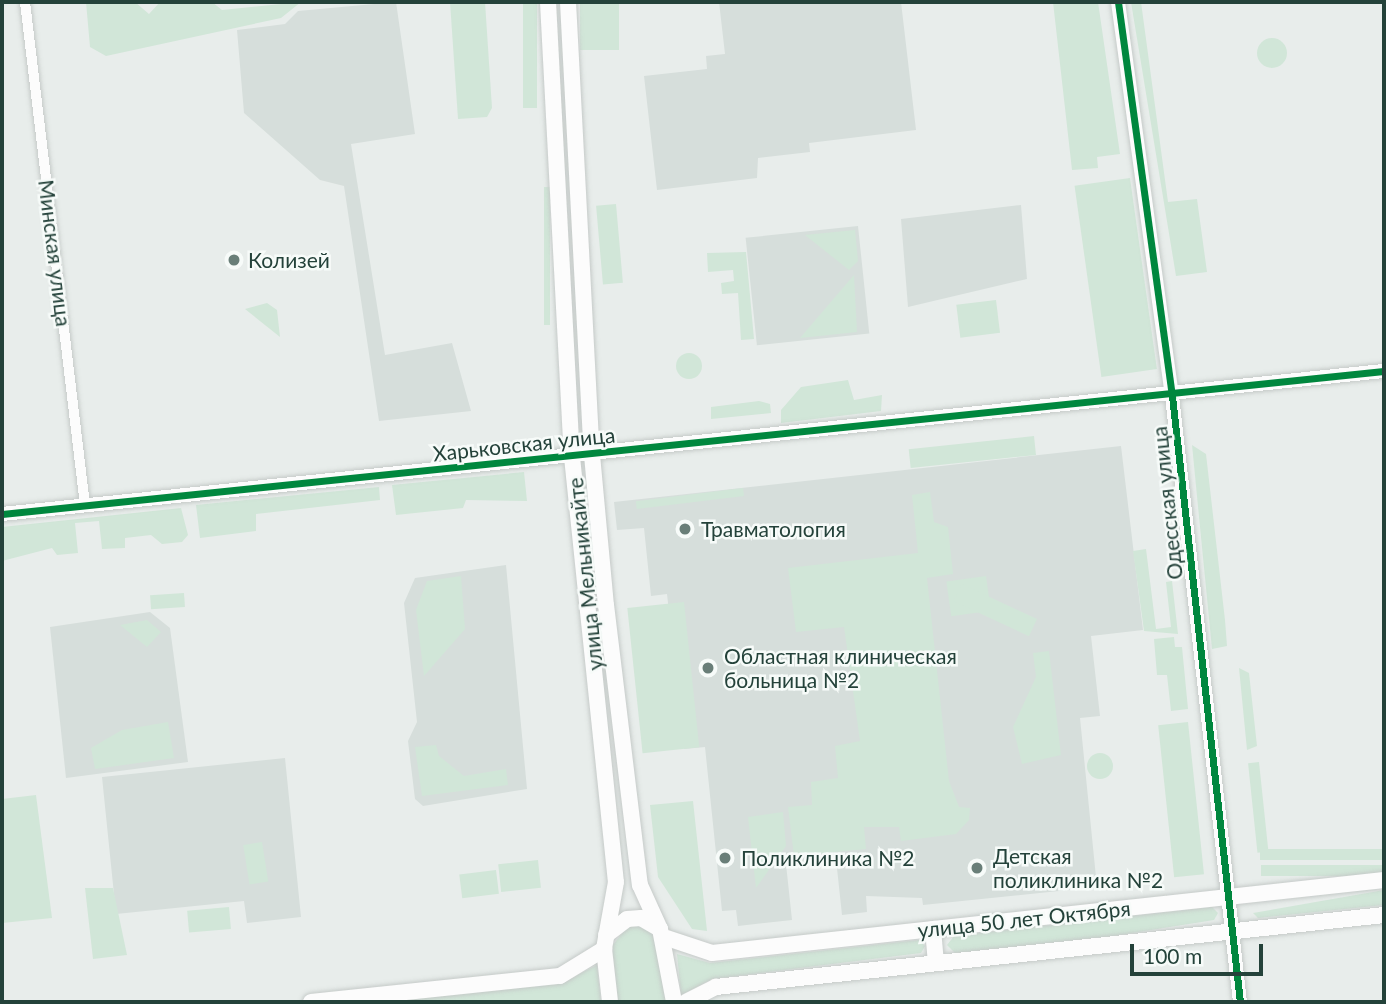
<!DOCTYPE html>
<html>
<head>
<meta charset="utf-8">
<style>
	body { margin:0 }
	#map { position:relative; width:1386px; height:1004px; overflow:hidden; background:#e8edeb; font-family:Lato,sans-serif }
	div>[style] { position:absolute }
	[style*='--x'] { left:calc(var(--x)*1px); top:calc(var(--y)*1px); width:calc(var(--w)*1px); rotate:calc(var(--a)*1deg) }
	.built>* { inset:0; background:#d6dedb; transform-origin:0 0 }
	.green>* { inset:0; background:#d1e6d8; transform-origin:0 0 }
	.round { border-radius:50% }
	.roads { filter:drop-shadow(0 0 2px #c5cac8) drop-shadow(0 0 2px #c5cac8) }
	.minor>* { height:10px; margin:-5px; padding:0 5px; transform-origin:5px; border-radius:5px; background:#fcfcfc }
	.tertiary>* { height:14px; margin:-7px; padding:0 7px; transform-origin:7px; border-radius:7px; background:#fcfcfc }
	.secondary>* { height:16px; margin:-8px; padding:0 8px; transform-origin:8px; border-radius:8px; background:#fcfcfc }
	.cycleway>* { height:7px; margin:-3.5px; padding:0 3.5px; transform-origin:3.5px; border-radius:3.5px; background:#00873e }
	.dots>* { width:19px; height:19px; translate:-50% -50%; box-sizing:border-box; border:4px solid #f7fbf9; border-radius:50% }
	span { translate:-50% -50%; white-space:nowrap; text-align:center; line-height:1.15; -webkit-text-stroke:5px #f7fbf9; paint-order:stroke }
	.street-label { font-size:21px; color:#24423a }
	.poi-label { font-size:21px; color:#24423a }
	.left { translate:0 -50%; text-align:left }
	.frame { position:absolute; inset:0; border:4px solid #24423a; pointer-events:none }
	.scale { position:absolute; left:1130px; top:944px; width:133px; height:32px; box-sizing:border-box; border:4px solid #24423a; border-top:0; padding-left:9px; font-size:21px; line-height:24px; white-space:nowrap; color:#24423a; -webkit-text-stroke:5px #f7fbf9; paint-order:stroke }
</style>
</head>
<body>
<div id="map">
	<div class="built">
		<i style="clip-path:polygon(396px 2px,415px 134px,351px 144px,385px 355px,452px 343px,471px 411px,379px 421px,344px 186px,320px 180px,244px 113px,237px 30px,285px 24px,298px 11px)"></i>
		<i style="clip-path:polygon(719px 2px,901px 2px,916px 130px,809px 143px,810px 152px,758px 158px,757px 178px,657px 190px,644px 76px,707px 69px,706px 56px,725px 54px)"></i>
		<i style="clip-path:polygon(1021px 205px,1027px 279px,908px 307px,901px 219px)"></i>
		<i style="left:858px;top:226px;width:108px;height:113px;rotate:84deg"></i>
		<i style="clip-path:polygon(1121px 446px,1143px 630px,1091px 636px,1100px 716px,1080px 718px,1097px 887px,923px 905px,922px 898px,866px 896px,867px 912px,842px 915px,836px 859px,786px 864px,792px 920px,738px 926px,736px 910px,722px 911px,705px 747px,684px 749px,667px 594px,651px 596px,644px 528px,617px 530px,614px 502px)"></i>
		<i style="clip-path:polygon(506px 565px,527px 789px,423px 806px,415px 799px,408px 741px,417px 722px,404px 603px,415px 578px)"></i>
		<i style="clip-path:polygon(150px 612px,170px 628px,188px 762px,66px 778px,50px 627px)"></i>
		<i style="clip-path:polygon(285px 758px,301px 917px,247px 923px,244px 901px,116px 914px,102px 777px)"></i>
	</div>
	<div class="green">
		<i style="clip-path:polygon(86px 2px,135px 2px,149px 14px,160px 2px,212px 2px,222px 10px,301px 2px,281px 18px,106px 56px,90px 47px)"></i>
		<i style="clip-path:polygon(450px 2px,485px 2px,492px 108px,487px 117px,458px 119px)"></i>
		<i style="left:523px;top:2px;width:14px;height:106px"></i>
		<i style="left:580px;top:2px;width:39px;height:48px"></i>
		<i style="clip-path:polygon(1053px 2px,1098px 2px,1120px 154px,1097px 157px,1098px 168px,1072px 170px)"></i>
		<i style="clip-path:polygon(1131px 2px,1141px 2px,1168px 202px,1197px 199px,1207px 272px,1176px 276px)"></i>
		<i class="round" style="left:1257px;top:38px;width:30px;height:30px"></i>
		<i style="left:1130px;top:178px;width:193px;height:56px;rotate:82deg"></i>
		<i style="left:544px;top:187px;width:6px;height:138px"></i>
		<i style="left:616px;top:204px;width:79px;height:20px;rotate:85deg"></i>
		<i style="clip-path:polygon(855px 230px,858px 261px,849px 270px,805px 235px)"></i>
		<i style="clip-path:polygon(746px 252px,754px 339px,741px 340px,738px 293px,722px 294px,721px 283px,734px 281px,733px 270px,708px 272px,707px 253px)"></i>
		<i style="clip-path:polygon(854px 275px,857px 332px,800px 338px)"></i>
		<i style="left:996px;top:300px;width:33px;height:40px;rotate:83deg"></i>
		<i style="clip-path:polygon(267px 303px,277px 310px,280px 337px,245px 309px)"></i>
		<i class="round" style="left:676px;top:353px;width:26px;height:26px"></i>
		<i style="clip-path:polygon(848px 380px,854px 400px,882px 395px,881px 411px,781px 423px,781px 410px,801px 387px)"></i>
		<i style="clip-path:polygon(759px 401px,770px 404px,771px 413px,711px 419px,711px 407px)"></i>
		<i style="left:1034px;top:436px;width:19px;height:126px;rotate:84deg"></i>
		<i style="clip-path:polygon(1192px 445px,1206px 454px,1225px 620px,1227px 646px,1212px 649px)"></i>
		<i style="clip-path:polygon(524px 472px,527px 501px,466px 500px,463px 508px,396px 515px,392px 485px)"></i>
		<i style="clip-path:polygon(379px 487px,380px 500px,256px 514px,256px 531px,200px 538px,196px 505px)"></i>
		<i style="left:743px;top:488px;width:8px;height:108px;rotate:83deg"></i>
		<i style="clip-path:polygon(930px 492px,934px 522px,948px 527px,953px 574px,927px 578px,949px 781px,959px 807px,970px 808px,969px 820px,956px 834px,901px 841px,899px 827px,864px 827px,866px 849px,794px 856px,788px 807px,812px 805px,811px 782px,838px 778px,835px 746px,860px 741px,844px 627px,796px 632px,788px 568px,918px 553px,912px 495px)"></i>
		<i style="clip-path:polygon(181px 508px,188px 535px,182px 542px,162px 544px,151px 535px,125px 538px,125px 548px,102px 549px,99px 521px,75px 523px,78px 553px,57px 555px,52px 548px,2px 561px,2px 527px)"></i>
		<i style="clip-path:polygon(1146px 549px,1156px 629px,1171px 627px,1166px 582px,1172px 581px,1178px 634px,1144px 631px,1133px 551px)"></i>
		<i style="clip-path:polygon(461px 576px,465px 629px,424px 676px,416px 610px,427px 581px)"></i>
		<i style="left:986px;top:576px;width:35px;height:40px;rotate:82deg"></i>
		<i style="left:184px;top:593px;width:14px;height:34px;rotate:86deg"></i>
		<i style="left:684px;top:602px;width:146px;height:57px;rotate:84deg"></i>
		<i style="left:1037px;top:619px;width:19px;height:83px;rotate:115deg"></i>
		<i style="clip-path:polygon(147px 620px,161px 632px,147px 647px,120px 625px)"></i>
		<i style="clip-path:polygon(1174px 637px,1175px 647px,1182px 647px,1188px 709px,1171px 711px,1167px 675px,1157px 675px,1154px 639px)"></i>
		<i style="clip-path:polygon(1049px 651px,1061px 755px,1022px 764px,1013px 727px,1036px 677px,1033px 653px)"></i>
		<i style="clip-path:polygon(1239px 668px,1249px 673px,1257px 746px,1247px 750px)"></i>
		<i style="clip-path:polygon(168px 722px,174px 758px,95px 769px,91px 748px,122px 730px)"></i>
		<i style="left:1188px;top:722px;width:153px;height:30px;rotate:84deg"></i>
		<i style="clip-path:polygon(436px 745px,439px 756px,464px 776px,506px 769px,508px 785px,422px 796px,415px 747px)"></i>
		<i class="round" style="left:1087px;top:753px;width:26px;height:26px"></i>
		<i style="left:1259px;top:762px;width:90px;height:11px;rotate:84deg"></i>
		<i style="clip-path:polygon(36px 795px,52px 918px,2px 923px,2px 799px)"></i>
		<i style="clip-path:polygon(693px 801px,707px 931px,692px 929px,658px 877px,650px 805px)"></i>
		<i style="clip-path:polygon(783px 812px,786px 846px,756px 888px,748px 817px)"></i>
		<i style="left:262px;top:842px;width:40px;height:19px;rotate:81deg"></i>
		<i style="left:1384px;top:849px;width:11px;height:124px;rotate:90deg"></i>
		<i style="left:538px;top:860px;width:28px;height:40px;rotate:84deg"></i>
		<i style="left:1384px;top:865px;width:11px;height:123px;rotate:90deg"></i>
		<i style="left:496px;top:870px;width:24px;height:37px;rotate:83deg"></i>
		<i style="clip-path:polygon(85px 888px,113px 888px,127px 955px,93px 959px)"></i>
		<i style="clip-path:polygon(1384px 890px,1384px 905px,1258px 918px,1253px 913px)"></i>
		<i style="left:229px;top:907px;width:22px;height:42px;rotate:85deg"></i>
		<i style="clip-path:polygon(1212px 907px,1218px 913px,1214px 920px,1113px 936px,955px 953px,947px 945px,954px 936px)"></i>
		<i style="clip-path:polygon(640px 925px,656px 935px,667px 1002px,618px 1002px,612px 946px,627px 927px)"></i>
		<i style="clip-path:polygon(919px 940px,925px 946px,921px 953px,712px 979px,681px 995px,677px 954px,710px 963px)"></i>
		<i style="clip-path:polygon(597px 965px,601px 1002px,393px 1000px,566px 981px)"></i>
	</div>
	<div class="roads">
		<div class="minor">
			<i style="--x:25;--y:2;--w:507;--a:83.2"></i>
		</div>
		<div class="tertiary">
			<i style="--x:1118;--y:2;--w:398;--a:82.2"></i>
			<i style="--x:1172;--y:396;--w:610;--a:83.6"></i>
			<i style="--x:2;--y:514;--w:1389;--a:-5.91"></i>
		</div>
		<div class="secondary">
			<i style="--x:548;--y:2;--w:456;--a:87"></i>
			<i style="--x:572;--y:457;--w:427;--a:84.1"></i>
			<i style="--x:616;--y:882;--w:68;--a:100.2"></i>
			<i style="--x:604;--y:949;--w:53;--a:83.5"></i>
			<i style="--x:568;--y:2;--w:454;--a:87"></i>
			<i style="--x:592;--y:455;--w:151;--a:84.7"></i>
			<i style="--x:606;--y:605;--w:282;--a:83.1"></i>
			<i style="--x:640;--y:885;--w:48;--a:65.6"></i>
			<i style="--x:933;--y:929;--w:34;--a:85"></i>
			<i style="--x:606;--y:935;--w:26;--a:-37"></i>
			<i style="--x:627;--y:919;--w:14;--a:-4"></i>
			<i style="--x:641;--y:918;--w:22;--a:30"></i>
			<i style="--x:660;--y:929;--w:74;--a:79.1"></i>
			<i style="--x:667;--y:938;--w:47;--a:18.4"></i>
			<i style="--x:712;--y:953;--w:676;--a:-6.2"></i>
			<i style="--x:311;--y:1002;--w:250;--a:-6"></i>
			<i style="--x:560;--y:976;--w:52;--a:-31.5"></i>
			<i style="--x:686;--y:1002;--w:34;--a:-27"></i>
			<i style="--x:716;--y:987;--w:672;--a:-6.15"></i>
		</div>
	</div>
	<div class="cycleway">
		<i style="--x:1118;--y:2;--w:398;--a:82.2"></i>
		<i style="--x:1172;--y:396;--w:610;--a:83.6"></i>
		<i style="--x:2;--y:514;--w:1389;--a:-5.91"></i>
	</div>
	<div class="dots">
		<i style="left:234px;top:260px;background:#697e78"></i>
		<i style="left:685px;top:529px;background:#697e78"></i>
		<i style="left:708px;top:668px;background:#697e78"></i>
		<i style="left:725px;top:858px;background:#697e78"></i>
		<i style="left:977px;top:868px;background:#697e78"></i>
	</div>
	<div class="street-label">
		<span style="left:55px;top:253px;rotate:83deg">Минская улица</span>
		<span style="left:524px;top:444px;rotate:-6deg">Харьковская улица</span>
		<span style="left:1167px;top:503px;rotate:-96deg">Одесская улица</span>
		<span style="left:585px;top:574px;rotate:-96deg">улица Мельникайте</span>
		<span style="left:1024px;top:919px;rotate:-6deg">улица 50 лет Октября</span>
	</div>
	<div class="poi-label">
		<span class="left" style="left:248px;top:260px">Колизей</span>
		<span class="left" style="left:701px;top:529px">Травматология</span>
		<span class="left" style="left:724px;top:668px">Областная клиническая<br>больница №2</span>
		<span class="left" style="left:993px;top:868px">Детская<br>поликлиника №2</span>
		<span class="left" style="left:741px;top:858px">Поликлиника №2</span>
	</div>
	<div class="frame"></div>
	<div class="scale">100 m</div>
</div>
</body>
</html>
